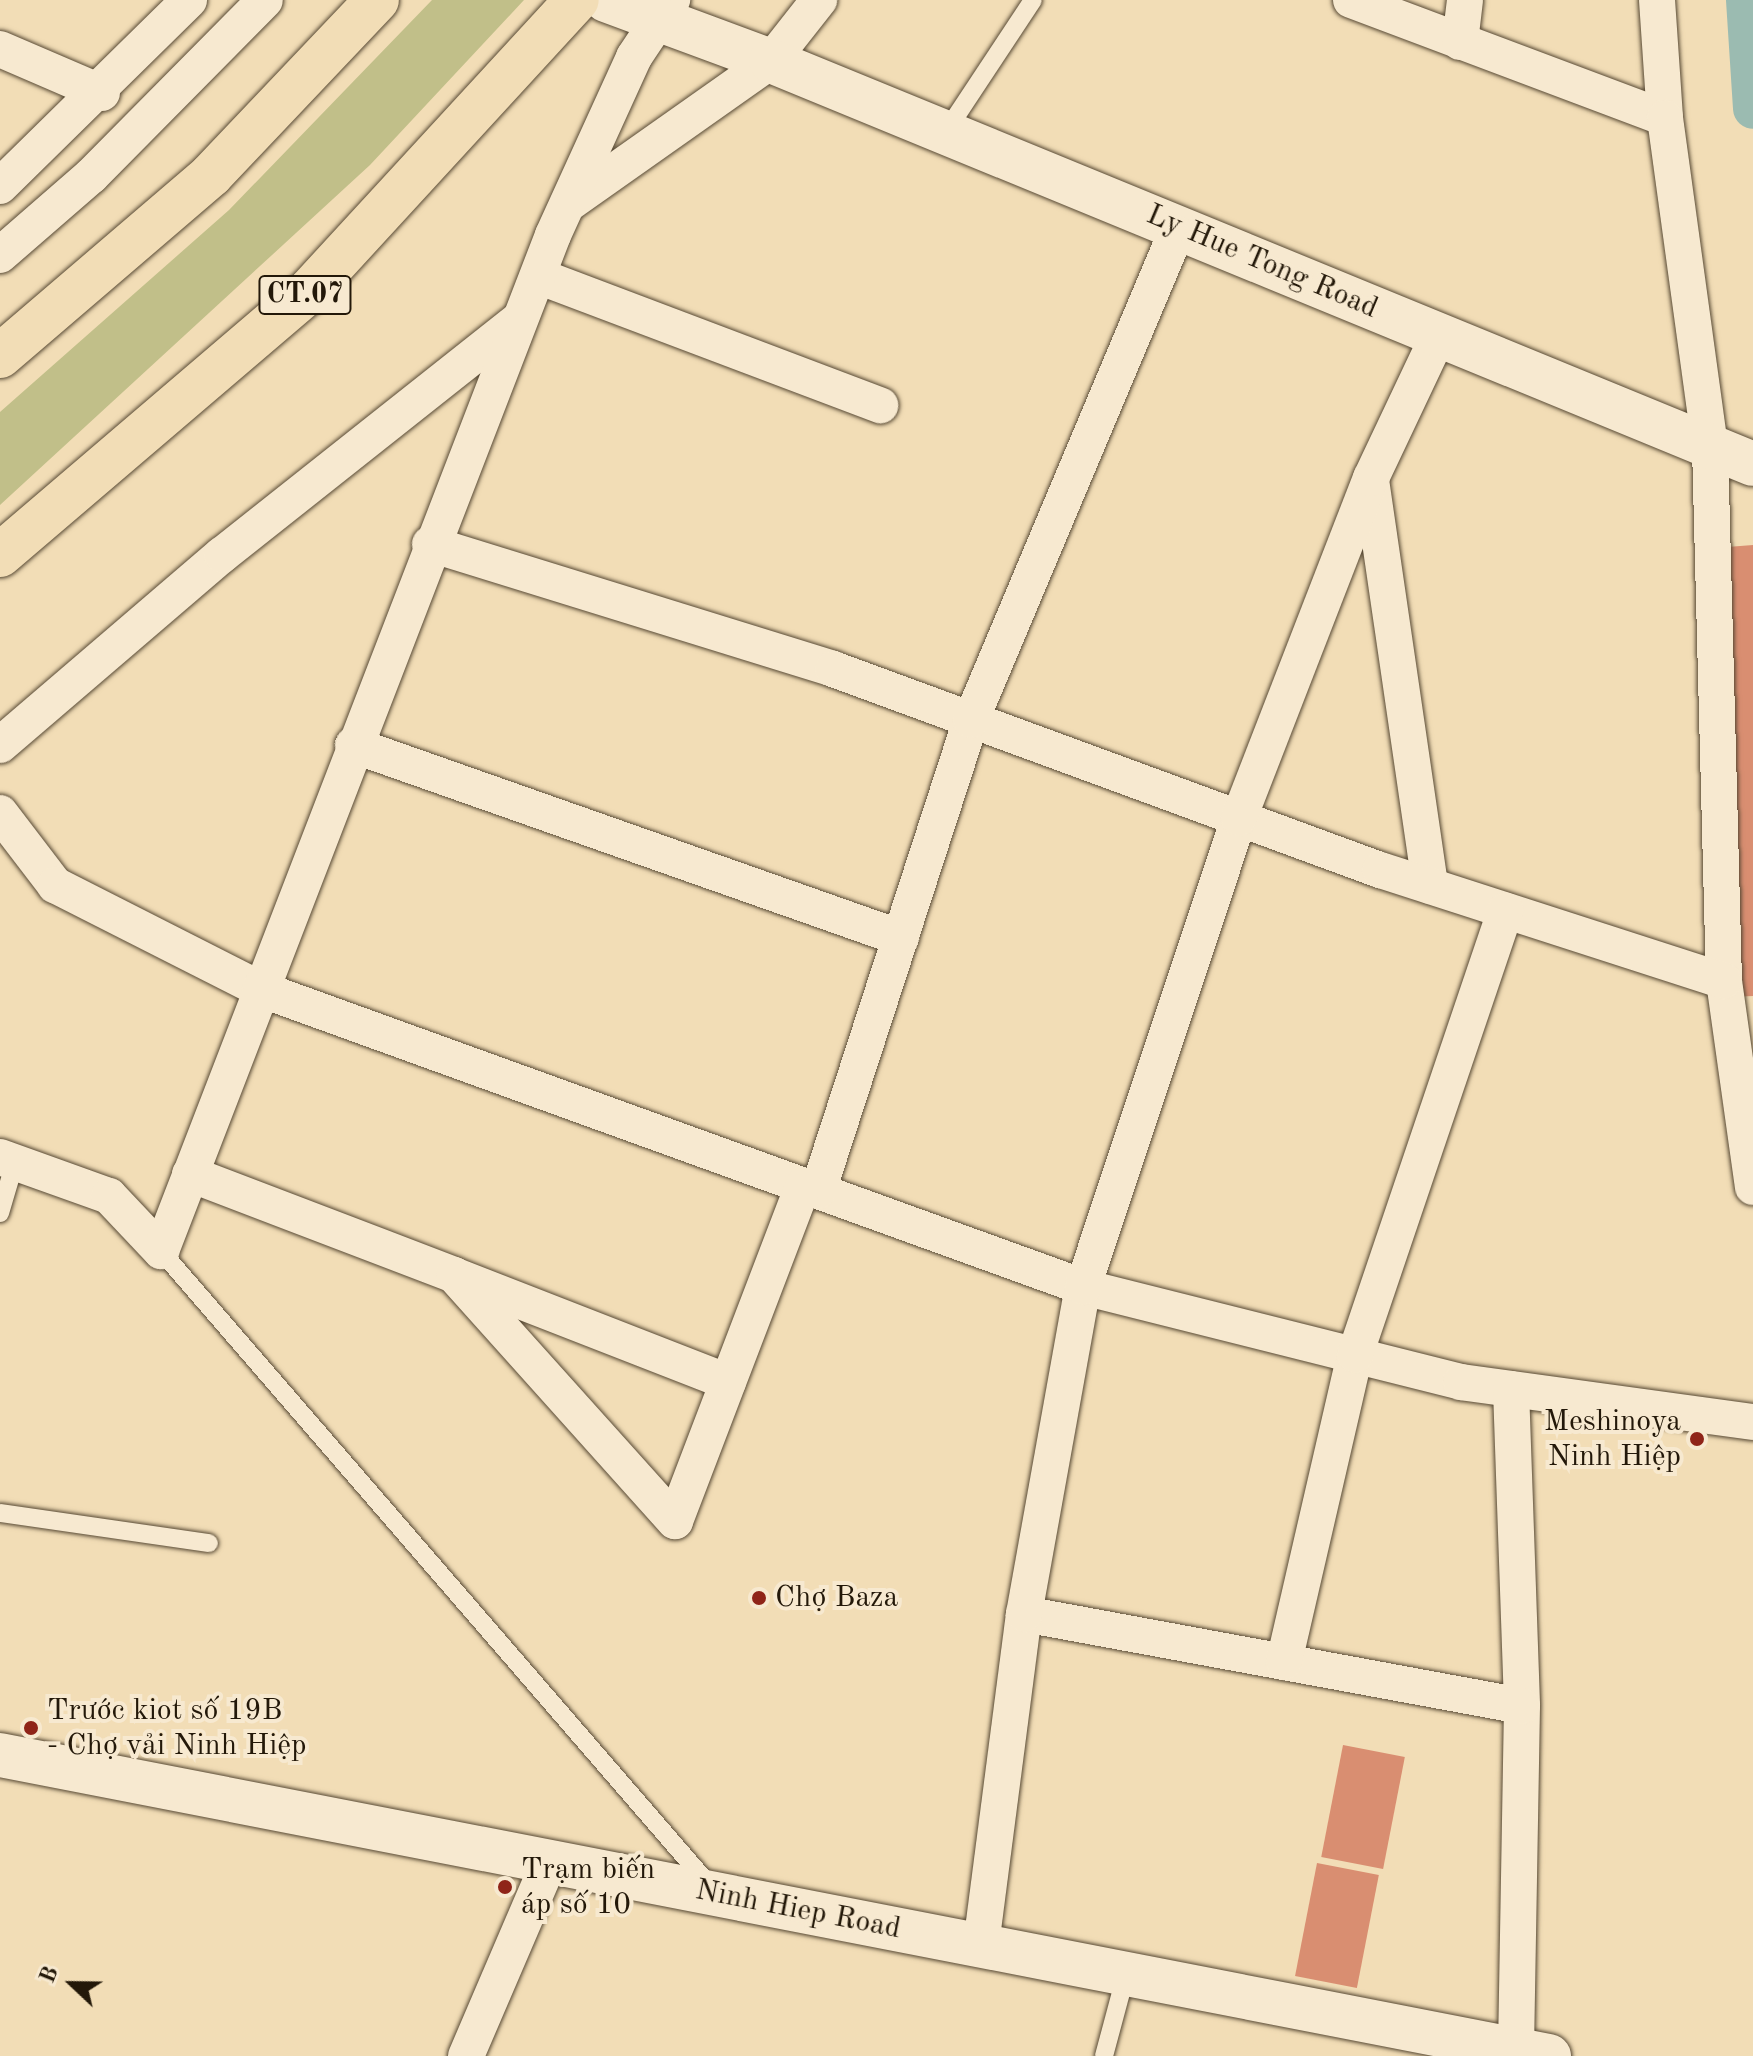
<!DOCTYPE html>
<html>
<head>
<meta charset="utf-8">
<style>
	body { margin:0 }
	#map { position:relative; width:1753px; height:2056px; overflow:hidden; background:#f2ddb6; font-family:"Old Standard TT",serif }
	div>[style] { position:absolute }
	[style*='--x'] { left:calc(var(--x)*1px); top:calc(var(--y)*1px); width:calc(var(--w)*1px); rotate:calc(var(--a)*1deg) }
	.green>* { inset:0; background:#c1bf89 }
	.canal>* { height:40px; margin:-20px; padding:0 20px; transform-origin:20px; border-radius:20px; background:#9bbbb1 }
	.building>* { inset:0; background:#d98e71; transform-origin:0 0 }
	.roads { filter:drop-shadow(0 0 2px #574934) drop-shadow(0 0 2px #574934) }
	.lane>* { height:18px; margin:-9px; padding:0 9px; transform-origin:9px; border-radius:9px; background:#f7e9d0 }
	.street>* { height:36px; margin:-18px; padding:0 18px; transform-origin:18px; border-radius:18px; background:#f7e9d0 }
	.secondary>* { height:44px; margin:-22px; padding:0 22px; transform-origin:22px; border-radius:22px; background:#f7e9d0 }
	.highway>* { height:44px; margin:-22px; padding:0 22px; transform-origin:22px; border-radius:22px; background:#f2ddb6 }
	.dots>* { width:22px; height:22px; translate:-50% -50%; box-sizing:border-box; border:4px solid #f7e9d0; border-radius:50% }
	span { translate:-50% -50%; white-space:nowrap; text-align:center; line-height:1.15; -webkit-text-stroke:8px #f7e9d0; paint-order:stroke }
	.shield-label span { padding:2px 6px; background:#f7e9d0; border:2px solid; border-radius:6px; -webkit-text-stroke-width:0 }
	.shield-label { font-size:28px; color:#231809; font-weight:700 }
	.street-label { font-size:30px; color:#231809 }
	.poi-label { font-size:30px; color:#231809 }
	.right { translate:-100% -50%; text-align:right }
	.left { translate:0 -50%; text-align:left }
	.north { position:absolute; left:32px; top:1944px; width:80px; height:80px; -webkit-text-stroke:6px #f7e9d0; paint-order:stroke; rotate:292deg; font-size:22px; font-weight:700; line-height:32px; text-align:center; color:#231809 }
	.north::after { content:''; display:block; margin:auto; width:28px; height:36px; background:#231809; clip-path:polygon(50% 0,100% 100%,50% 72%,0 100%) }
</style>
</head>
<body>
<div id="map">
	<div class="green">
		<i style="clip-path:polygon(432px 0,524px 0,370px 165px,0 505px,0 412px,229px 210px)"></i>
	</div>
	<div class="canal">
		<i style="--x:1746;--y:0;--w:109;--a:86.3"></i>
	</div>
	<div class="building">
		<i style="clip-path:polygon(1753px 545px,1753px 996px,1731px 997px,1702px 549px)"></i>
		<i style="left:1343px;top:1745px;width:63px;height:114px;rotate:11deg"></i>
		<i style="left:1317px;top:1863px;width:63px;height:115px;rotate:11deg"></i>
	</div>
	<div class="roads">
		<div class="lane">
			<i style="--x:945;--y:133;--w:159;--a:-56.5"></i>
			<i style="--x:0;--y:1213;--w:53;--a:-73.6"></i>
			<i style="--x:161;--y:1251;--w:839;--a:49.15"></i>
			<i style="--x:0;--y:1513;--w:211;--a:8.2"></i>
			<i style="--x:1104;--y:2056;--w:85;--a:-75"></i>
		</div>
		<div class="street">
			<i style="--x:1351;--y:0;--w:335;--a:20.6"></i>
			<i style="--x:1657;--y:0;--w:118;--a:86.1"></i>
			<i style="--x:1665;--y:118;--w:332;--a:82.2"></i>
			<i style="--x:1710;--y:447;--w:534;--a:88.5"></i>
			<i style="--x:1724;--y:981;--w:208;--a:82"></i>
			<i style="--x:1460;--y:42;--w:42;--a:-83.2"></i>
			<i style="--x:0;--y:49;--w:111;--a:23.3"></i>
			<i style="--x:0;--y:186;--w:265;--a:-44.5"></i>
			<i style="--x:571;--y:202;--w:245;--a:-35.2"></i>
			<i style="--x:771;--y:61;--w:78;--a:-51.8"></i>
			<i style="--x:0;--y:255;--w:121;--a:-41"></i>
			<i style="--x:91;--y:176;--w:247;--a:-45.3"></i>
			<i style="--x:538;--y:276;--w:366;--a:20.7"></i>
			<i style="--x:1371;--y:480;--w:410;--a:81.7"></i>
			<i style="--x:430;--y:544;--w:422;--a:17.2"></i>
			<i style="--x:833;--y:669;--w:583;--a:20.18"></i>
			<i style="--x:1380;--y:870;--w:361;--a:17.9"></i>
			<i style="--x:0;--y:745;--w:292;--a:-40.6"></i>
			<i style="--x:222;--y:555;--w:378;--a:-38.4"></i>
			<i style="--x:353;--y:745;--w:581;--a:19.4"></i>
			<i style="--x:0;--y:813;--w:91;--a:52.6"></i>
			<i style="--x:55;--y:885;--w:230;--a:26.9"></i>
			<i style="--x:260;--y:989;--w:875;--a:19.9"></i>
			<i style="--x:1083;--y:1287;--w:390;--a:14.1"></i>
			<i style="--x:1461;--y:1382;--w:295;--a:7.8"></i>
			<i style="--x:0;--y:1157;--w:116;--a:19.7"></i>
			<i style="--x:109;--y:1196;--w:76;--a:46.6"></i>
			<i style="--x:161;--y:1251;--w:1089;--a:-68.9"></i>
			<i style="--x:553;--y:235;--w:196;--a:-65.5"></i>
			<i style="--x:634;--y:57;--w:69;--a:-56.3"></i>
			<i style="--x:190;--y:1174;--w:283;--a:20.9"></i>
			<i style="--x:818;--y:1191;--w:495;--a:-72"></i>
			<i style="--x:971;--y:720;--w:536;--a:-67.17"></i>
			<i style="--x:728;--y:1382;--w:294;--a:-158.7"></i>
			<i style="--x:454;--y:1275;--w:331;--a:48.1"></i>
			<i style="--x:675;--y:1521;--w:359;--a:-69.1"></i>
			<i style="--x:1511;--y:1389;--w:317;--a:88"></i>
			<i style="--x:1522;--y:1706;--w:344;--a:91"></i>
			<i style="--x:1024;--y:1614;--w:506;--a:10.47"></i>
			<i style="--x:1284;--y:1662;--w:315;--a:-77"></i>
			<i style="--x:1355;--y:1355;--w:469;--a:-71.3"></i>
			<i style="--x:981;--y:1945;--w:334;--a:-82.6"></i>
			<i style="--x:1024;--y:1614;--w:332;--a:-79.8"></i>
			<i style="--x:1083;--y:1287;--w:494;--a:-71.6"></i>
			<i style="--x:1239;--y:818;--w:365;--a:-68.8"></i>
			<i style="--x:1371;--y:478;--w:157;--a:-64.7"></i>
			<i style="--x:466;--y:2056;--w:211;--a:-66.8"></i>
		</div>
		<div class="secondary">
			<i style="--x:606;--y:0;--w:176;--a:20.3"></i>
			<i style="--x:771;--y:61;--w:1061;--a:22.31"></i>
			<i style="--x:0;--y:1755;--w:1578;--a:11"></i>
		</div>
		<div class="highway">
			<i style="--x:0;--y:356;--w:278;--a:-40.6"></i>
			<i style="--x:211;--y:175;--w:241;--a:-46.5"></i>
			<i style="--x:0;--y:555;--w:408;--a:-40.5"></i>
			<i style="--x:310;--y:290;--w:394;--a:-47.4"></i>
		</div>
	</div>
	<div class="dots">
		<i style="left:1697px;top:1439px;background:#8f2418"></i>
		<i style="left:759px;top:1598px;background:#8f2418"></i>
		<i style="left:31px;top:1728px;background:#8f2418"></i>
		<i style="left:505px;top:1887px;background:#8f2418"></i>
	</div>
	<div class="shield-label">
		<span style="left:305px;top:295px">CT.07</span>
	</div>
	<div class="street-label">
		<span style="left:1262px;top:262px;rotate:23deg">Ly Hue Tong Road</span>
		<span style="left:798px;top:1910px;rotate:11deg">Ninh Hiep Road</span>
	</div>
	<div class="poi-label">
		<span class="right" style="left:1681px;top:1439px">Meshinoya<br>Ninh Hiệp</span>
		<span class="left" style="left:775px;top:1598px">Chợ Baza</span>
		<span class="left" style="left:47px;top:1728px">Trước kiot số 19B<br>- Chợ vải Ninh Hiệp</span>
		<span class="left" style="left:521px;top:1887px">Trạm biến<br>áp số 10</span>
	</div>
	<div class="north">B</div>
</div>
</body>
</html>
